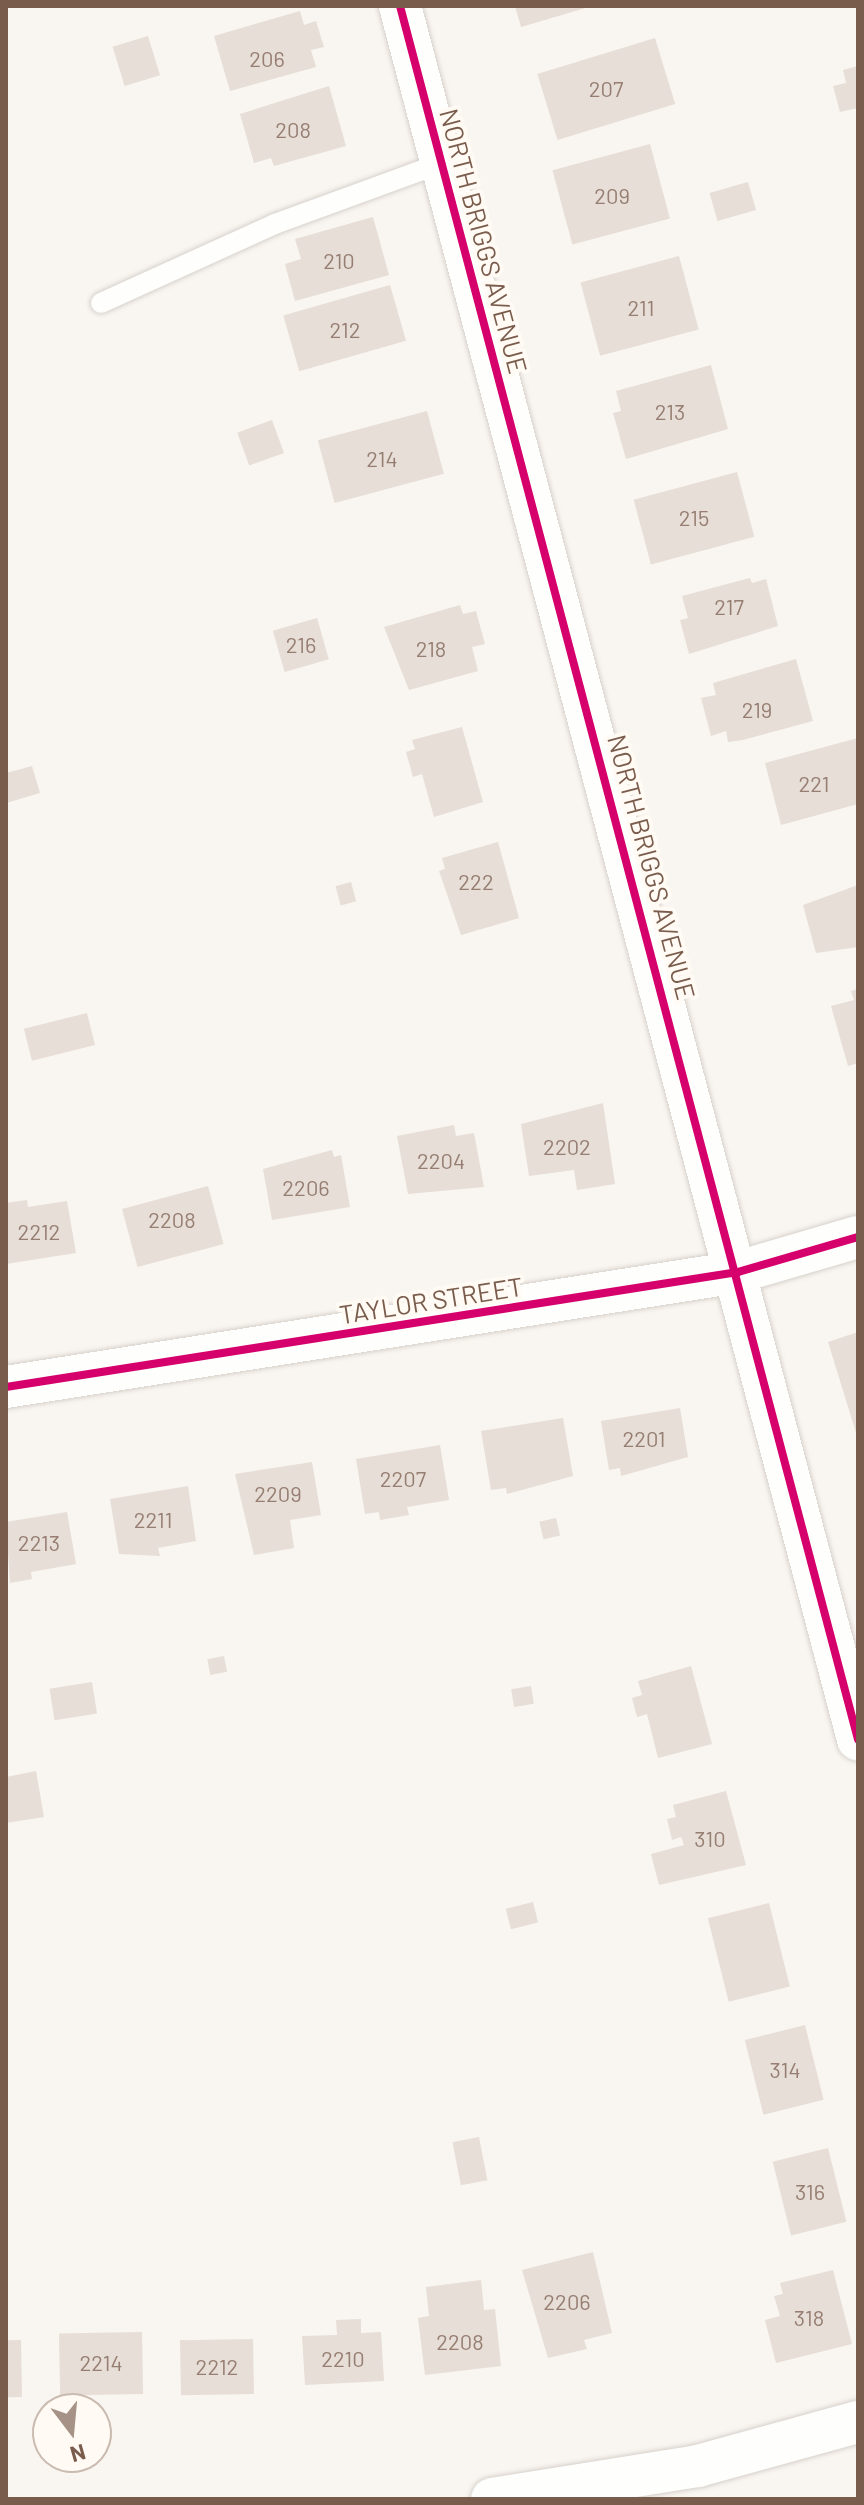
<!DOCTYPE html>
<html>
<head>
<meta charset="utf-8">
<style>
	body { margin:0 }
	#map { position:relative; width:864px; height:2505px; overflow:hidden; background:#f9f5f0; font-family:Barlow,sans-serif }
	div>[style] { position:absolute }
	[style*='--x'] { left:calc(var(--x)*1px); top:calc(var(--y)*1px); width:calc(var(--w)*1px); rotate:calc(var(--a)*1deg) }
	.building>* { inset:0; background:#e6ded7; transform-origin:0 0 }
	.roads { filter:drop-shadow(0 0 2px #d7d1cb) drop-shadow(0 0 2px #d7d1cb) }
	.service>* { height:20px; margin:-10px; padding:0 10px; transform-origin:10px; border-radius:10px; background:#fefefd }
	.minor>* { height:42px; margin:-21px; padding:0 21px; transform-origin:21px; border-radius:21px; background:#fefefd }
	.cycleway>* { height:8px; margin:-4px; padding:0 4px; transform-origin:4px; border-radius:4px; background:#d6006c }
	span { translate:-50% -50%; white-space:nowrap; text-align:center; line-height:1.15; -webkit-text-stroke:8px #fffaf3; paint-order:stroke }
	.number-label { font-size:22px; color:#977e72 }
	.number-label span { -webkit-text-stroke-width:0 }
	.street-label { font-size:26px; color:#7a5c4d }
	.frame { position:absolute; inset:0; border:8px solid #7a5c4d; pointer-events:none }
	.north { position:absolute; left:32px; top:2393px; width:80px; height:80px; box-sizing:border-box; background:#fffaf3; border:2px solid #cabbb1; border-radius:50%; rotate:164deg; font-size:22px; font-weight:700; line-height:32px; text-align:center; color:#7a5c4d }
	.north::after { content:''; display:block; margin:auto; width:28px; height:36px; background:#a69286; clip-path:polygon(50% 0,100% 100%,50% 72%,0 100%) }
</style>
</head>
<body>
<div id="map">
	<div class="building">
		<i style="clip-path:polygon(515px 6px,589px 6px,589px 7px,521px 27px)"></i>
		<i style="clip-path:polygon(300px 11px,304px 25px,316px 21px,324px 47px,311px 50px,316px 67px,230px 91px,214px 36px)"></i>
		<i style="left:148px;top:36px;width:41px;height:37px;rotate:73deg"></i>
		<i style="left:655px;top:38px;width:69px;height:123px;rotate:73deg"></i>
		<i style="clip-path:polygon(858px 66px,858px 108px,840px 112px,833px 86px,846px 83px,843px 70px)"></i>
		<i style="clip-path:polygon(329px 86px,346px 146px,274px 166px,271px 158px,254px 163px,240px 114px)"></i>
		<i style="left:650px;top:144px;width:77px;height:101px;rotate:75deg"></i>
		<i style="left:748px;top:182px;width:29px;height:40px;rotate:74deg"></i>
		<i style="clip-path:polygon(373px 217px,389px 275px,295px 301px,285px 264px,301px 259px,295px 239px)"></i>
		<i style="left:679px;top:256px;width:76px;height:102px;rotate:75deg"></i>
		<i style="left:390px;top:285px;width:58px;height:111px;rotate:74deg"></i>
		<i style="clip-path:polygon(711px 365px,728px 429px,626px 459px,613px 413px,621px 411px,616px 391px)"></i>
		<i style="left:427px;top:411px;width:65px;height:113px;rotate:75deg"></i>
		<i style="left:272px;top:420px;width:35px;height:37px;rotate:70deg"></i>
		<i style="left:737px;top:472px;width:67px;height:107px;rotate:75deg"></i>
		<i style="clip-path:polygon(750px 578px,752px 583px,766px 579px,778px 626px,689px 654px,680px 620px,688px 618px,682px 596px)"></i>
		<i style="clip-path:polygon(460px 605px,463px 614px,476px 611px,485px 644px,472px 647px,478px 671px,409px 690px,384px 627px)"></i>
		<i style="left:317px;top:618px;width:43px;height:46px;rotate:74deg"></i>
		<i style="clip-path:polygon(796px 659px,813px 721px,743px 740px,728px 742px,726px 731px,711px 736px,701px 698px,716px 695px,713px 683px)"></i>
		<i style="clip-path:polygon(462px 727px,483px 802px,434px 817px,422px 774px,413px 777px,406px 752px,415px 749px,412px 740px)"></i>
		<i style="clip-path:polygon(858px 738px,858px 804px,781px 825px,765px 763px)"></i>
		<i style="clip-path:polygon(32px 766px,40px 793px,6px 803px,6px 773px)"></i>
		<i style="clip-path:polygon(498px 842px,519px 918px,461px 935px,439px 871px,445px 869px,442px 858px)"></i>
		<i style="left:351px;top:882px;width:20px;height:16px;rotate:75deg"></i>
		<i style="clip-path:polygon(858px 885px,858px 947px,816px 953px,803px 905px)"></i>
		<i style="clip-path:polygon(858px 989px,858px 1063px,848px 1066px,831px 1006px,854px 1000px,851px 991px)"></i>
		<i style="left:87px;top:1013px;width:33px;height:65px;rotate:76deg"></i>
		<i style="clip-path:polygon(603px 1103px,615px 1184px,577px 1190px,574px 1170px,529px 1176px,521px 1124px)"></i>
		<i style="clip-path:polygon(454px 1125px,456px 1136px,474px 1133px,484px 1187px,408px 1194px,397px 1136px)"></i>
		<i style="clip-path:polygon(332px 1150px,334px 1157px,341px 1155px,350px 1207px,272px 1220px,263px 1169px)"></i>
		<i style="left:208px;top:1186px;width:60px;height:89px;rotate:75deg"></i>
		<i style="clip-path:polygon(27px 1200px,28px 1207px,67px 1201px,76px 1253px,6px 1264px,6px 1203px)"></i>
		<i style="clip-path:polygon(858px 1332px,858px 1436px,857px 1436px,828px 1342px)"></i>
		<i style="clip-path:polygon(680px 1408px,688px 1457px,621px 1476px,620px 1468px,609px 1470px,601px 1421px)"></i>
		<i style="clip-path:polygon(563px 1418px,573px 1476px,507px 1494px,506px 1488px,491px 1490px,481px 1431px)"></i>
		<i style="clip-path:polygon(440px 1445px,449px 1500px,407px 1507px,409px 1515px,380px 1520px,379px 1512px,365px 1514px,356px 1459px)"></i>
		<i style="clip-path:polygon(312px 1462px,321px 1515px,290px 1520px,294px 1548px,254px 1555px,235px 1474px)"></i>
		<i style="clip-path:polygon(188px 1486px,196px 1541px,158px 1548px,160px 1556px,119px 1554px,110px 1499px)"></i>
		<i style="clip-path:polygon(67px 1512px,76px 1564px,31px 1572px,32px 1579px,10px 1583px,6px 1522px)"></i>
		<i style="left:556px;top:1518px;width:18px;height:17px;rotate:77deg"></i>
		<i style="left:224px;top:1656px;width:16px;height:17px;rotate:79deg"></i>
		<i style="clip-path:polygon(691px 1666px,712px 1744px,658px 1758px,647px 1714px,637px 1717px,632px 1698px,642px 1695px,638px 1681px)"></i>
		<i style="left:92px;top:1682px;width:32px;height:43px;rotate:81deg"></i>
		<i style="left:531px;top:1686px;width:18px;height:20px;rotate:81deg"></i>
		<i style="clip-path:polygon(36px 1771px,44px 1817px,6px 1823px,6px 1777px)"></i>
		<i style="clip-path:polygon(726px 1791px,746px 1865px,659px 1885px,651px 1854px,684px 1845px,681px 1837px,672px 1840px,667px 1819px,676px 1817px,673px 1805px)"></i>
		<i style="left:533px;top:1902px;width:21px;height:28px;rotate:76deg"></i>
		<i style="left:769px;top:1903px;width:86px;height:63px;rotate:76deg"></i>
		<i style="left:805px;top:2025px;width:77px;height:62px;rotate:76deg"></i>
		<i style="left:479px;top:2137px;width:44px;height:27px;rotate:79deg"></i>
		<i style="left:828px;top:2148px;width:76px;height:57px;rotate:76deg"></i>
		<i style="clip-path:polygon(593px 2252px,612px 2333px,584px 2340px,587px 2349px,548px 2358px,522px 2270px)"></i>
		<i style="clip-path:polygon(833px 2270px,852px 2344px,776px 2363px,765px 2320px,780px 2316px,774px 2296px,783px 2294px,780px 2283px)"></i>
		<i style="clip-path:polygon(481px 2280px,484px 2310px,495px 2309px,501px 2366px,425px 2375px,418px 2318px,429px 2316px,426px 2287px)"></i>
		<i style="clip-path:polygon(361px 2319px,361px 2333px,381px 2332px,384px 2381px,305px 2385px,302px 2336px,337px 2335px,336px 2320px)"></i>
		<i style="left:142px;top:2332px;width:62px;height:83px;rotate:89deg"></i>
		<i style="left:253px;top:2339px;width:55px;height:73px;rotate:89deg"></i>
		<i style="left:21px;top:2340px;width:57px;height:15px;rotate:89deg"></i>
	</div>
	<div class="roads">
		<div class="service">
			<i style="--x:101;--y:303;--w:191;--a:-24.4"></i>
			<i style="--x:275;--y:224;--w:178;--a:-20.1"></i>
		</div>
		<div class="minor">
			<i style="--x:400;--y:6;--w:1793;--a:75.2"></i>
			<i style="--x:6;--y:1387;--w:741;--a:-8.93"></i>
			<i style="--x:738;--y:1272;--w:125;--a:-16.3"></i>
			<i style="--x:492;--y:2499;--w:209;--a:-9.1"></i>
			<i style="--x:698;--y:2466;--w:166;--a:-15.4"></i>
		</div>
	</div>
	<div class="cycleway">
		<i style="--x:400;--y:6;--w:1793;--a:75.2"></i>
		<i style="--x:6;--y:1387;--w:741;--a:-8.93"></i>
		<i style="--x:738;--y:1272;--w:125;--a:-16.3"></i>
	</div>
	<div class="number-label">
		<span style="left:267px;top:59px">206</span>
		<span style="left:606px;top:89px">207</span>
		<span style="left:293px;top:130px">208</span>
		<span style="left:612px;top:196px">209</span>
		<span style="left:339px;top:261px">210</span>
		<span style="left:641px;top:308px">211</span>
		<span style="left:345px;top:330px">212</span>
		<span style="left:670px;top:412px">213</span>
		<span style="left:382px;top:459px">214</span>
		<span style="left:694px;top:518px">215</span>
		<span style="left:729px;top:607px">217</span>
		<span style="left:301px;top:645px">216</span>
		<span style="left:431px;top:649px">218</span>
		<span style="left:757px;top:710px">219</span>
		<span style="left:814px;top:784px">221</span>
		<span style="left:476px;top:882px">222</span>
		<span style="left:567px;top:1147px">2202</span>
		<span style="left:441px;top:1161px">2204</span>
		<span style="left:306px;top:1188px">2206</span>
		<span style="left:172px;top:1220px">2208</span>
		<span style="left:39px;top:1232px">2212</span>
		<span style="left:644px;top:1439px">2201</span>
		<span style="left:403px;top:1479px">2207</span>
		<span style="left:278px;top:1494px">2209</span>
		<span style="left:153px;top:1520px">2211</span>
		<span style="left:39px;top:1543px">2213</span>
		<span style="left:710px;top:1839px">310</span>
		<span style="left:785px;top:2070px">314</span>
		<span style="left:810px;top:2192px">316</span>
		<span style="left:567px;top:2302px">2206</span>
		<span style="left:809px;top:2318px">318</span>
		<span style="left:460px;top:2342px">2208</span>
		<span style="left:343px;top:2359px">2210</span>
		<span style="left:101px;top:2363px">2214</span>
		<span style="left:217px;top:2367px">2212</span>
	</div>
	<div class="street-label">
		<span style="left:484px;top:241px;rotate:75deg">NORTH BRIGGS AVENUE</span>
		<span style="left:652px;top:867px;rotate:75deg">NORTH BRIGGS AVENUE</span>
		<span style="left:431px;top:1300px;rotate:-9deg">TAYLOR STREET</span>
	</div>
	<div class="frame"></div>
	<div class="north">N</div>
</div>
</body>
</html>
